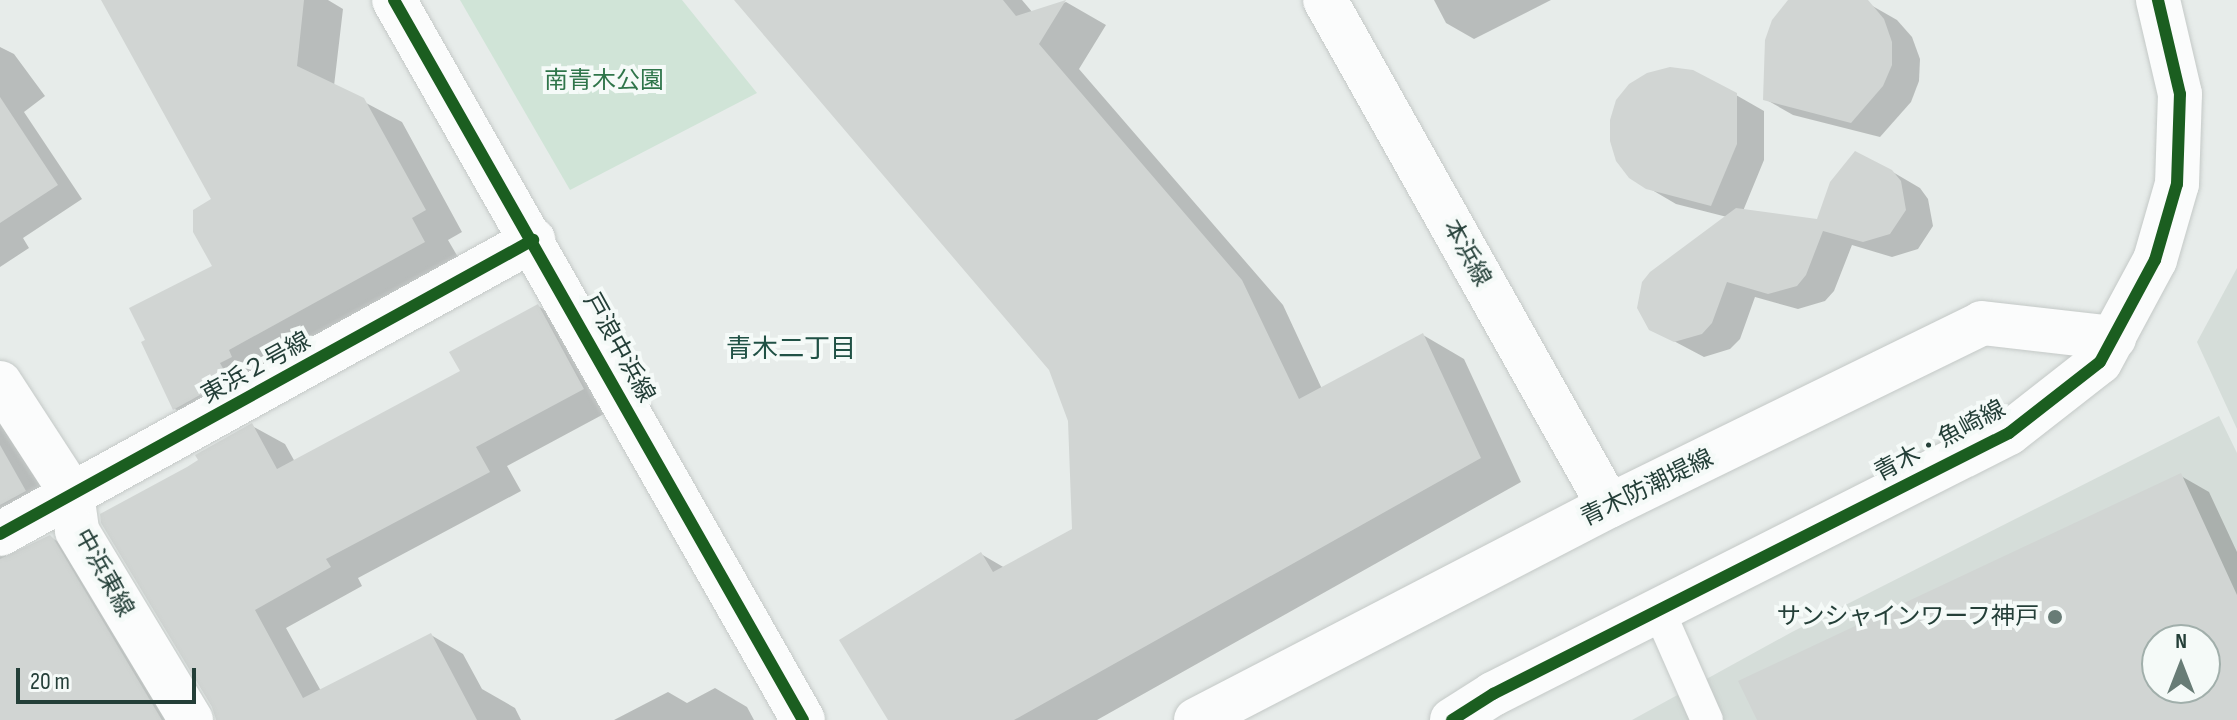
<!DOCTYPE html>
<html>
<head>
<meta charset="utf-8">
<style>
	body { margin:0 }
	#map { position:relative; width:2237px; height:720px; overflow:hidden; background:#e7ecea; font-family:"Sofia Sans Condensed","Noto Sans JP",sans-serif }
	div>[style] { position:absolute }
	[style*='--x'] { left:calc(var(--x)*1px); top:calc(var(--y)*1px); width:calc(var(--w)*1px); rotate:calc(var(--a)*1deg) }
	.built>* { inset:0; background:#d5ddd9 }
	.green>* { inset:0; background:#d0e4d7 }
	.shadow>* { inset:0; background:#0003 }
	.building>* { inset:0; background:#d1d5d3 }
	.roads { filter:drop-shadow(0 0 2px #c4c9c7) drop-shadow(0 0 2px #c4c9c7) }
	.lane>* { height:32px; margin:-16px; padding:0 16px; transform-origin:16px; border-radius:16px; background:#fbfcfc }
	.street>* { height:44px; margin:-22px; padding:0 22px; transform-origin:22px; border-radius:22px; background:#fbfcfc }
	.secondary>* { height:44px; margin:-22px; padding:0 22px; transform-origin:22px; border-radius:22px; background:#fbfcfc }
	.cycleway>* { height:12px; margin:-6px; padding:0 6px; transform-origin:6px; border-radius:6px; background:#1b5e20 }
	.dots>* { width:22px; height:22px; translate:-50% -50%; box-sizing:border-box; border:4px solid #f5faf8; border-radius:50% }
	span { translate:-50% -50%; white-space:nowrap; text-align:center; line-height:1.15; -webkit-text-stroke:8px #f5faf8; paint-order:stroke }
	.park-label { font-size:24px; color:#2f754a }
	.street-label { font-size:24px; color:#243f38 }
	.poi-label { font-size:24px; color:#243f38 }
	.right { translate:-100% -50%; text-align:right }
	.neighbourhood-label { font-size:26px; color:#205145 }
	.north { position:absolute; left:2141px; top:624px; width:80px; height:80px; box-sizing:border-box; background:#f5faf8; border:2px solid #a1afab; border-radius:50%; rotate:0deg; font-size:22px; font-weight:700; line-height:32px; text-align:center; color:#243f38 }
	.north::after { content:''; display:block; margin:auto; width:28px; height:36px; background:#687c76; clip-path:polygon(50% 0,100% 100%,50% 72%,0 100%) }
	.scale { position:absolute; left:16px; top:668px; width:180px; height:36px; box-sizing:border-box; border:4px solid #243f38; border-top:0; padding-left:10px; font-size:24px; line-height:28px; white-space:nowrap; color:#243f38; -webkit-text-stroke:6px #f5faf8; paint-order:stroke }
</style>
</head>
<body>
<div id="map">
	<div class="built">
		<i style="clip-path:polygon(2237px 268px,2237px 429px,2197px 342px)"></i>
		<i style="clip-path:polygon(evenodd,2219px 416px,2237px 453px,2237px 720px,1632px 720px,1792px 632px,2219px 416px,2157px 640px,2205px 640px,2205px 688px,2157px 688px,2157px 640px)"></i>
	</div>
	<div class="green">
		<i style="clip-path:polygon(460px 0,682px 0,757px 93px,570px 190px)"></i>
	</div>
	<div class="shadow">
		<i style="clip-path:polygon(103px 0,328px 0,343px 9px,334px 86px,402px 122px,462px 232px,448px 240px,462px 264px,212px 430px,175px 409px,214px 267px,214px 199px)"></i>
		<i style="clip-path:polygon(737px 0,1022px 0,1033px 13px,1066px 2px,1106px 25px,1079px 69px,1283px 305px,1322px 389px,1423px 335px,1464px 359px,1521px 482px,1097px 720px,890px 720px,981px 554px,1005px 568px,1074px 530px,1070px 421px,1051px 369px)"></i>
		<i style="clip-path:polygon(1434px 0,1551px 0,1474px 39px,1446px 23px)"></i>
		<i style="clip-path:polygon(1794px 0,1862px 0,1897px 20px,1912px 37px,1920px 59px,1919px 81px,1911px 102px,1880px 137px,1793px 115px,1765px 99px)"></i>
		<i style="clip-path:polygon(0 47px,14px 54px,45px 96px,24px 112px,82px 199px,23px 238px,29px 248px,0 267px)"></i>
		<i style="clip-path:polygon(1736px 95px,1764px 111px,1764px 160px,1743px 211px,1818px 221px,1891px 171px,1920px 188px,1928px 199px,1933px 226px,1918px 249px,1892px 257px,1852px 245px,1834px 291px,1825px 301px,1798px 309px,1755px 297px,1740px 339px,1730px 349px,1704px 357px,1651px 329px,1727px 217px,1676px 204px,1647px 187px)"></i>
		<i style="clip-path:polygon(538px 306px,570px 325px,615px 408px,507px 466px,521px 491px,358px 578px,362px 586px,286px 628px,321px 691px,431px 635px,463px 654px,482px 689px,515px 708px,521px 720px,218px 720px,189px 469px,252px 426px,285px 444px,295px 462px,463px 372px)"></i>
		<i style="clip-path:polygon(0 413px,57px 510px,7px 552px,8px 557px,50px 537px,83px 556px,182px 720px,0 720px)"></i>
		<i style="clip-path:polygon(evenodd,2181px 476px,2209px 492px,2237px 552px,2237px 720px,1759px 720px,2181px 476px,2157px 640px,2205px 640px,2205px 688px,2157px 688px,2157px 640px)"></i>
		<i style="clip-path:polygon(715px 688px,747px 707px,754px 720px,614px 720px,668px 692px,687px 703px)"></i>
	</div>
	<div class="building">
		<i style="clip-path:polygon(101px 0,304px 0,297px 66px,364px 98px,426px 210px,412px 218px,425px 242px,229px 350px,232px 357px,220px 363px,229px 379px,173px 410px,141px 342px,145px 340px,129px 308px,212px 266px,193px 232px,193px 210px,211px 199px)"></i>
		<i style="clip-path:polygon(734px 0,1003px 0,1016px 16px,1066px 0,1039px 44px,1242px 280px,1299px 399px,1423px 333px,1481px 458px,1014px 720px,888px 720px,839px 640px,981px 552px,993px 572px,1072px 529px,1068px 421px,1049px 370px)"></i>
		<i style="clip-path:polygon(1788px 0,1868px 0,1884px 19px,1892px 42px,1892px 65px,1883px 86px,1851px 123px,1763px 100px,1765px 40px,1772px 20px)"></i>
		<i style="clip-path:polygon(1670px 67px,1693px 70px,1737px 93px,1737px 144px,1711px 206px,1646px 189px,1629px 178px,1616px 161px,1610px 141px,1610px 120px,1616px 100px,1629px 84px,1647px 73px)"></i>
		<i style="clip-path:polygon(0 97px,58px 185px,0 223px)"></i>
		<i style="clip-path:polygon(1855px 151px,1892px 170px,1901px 181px,1906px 210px,1890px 234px,1863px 242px,1823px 231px,1806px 275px,1797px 286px,1768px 294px,1727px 282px,1712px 323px,1702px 334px,1674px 342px,1649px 330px,1637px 308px,1642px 282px,1650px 272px,1736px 208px,1817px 219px,1830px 182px)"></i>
		<i style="clip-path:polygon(538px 304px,584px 389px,476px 447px,490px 472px,326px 559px,331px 567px,255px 610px,303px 698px,431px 633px,477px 720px,216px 720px,212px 707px,101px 523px,100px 514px,187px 467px,198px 460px,195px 455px,252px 423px,277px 469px,460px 371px,449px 352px)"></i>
		<i style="clip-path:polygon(0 445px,26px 491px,0 505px)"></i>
		<i style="clip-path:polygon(evenodd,2181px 473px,2237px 595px,2237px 720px,1757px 720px,1738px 681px,2181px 473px,2157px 640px,2205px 640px,2205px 688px,2157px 688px,2157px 640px)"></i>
		<i style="clip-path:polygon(50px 535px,54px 539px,162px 720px,0 720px,0 559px)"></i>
	</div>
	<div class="roads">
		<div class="lane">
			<i style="--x:1658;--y:609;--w:121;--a:66.2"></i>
		</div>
		<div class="street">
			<i style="--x:394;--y:0;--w:828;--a:60.4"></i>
			<i style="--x:1325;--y:0;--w:580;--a:60.7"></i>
			<i style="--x:0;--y:383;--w:132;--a:57"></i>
			<i style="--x:72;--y:494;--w:37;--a:82"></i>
			<i style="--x:77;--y:531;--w:221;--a:58.9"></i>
			<i style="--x:0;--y:534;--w:609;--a:-28.88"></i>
			<i style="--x:1196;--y:720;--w:465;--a:-27.4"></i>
			<i style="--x:1609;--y:506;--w:415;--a:-26.1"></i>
			<i style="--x:1982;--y:323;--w:133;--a:6.5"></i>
		</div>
		<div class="secondary">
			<i style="--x:1452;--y:720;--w:49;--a:-32.4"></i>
			<i style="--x:1493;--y:694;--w:578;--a:-26.83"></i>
			<i style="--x:2009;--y:433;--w:115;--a:-38"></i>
			<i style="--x:2100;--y:362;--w:116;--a:-61.7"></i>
			<i style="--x:2155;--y:260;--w:79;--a:-73.9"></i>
			<i style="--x:2177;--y:184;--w:90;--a:-88.1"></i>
			<i style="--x:2180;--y:94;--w:97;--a:-103.2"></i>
		</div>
	</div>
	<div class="cycleway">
		<i style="--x:394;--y:0;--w:828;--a:60.4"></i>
		<i style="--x:0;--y:534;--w:609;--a:-28.88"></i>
		<i style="--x:1452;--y:720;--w:49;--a:-32.4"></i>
		<i style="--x:1493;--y:694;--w:578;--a:-26.83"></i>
		<i style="--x:2009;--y:433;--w:115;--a:-38"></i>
		<i style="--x:2100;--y:362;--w:116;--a:-61.7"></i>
		<i style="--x:2155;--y:260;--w:79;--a:-73.9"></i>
		<i style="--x:2177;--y:184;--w:90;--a:-88.1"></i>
		<i style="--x:2180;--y:94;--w:97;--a:-103.2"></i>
	</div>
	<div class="dots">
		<i style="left:2055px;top:617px;background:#687c76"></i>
	</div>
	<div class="park-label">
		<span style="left:604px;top:81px">南青木公園</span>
	</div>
	<div class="street-label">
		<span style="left:1467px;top:253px;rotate:61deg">本浜線</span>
		<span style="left:619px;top:348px;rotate:61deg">戸浪中浜線</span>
		<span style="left:256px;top:368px;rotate:-29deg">東浜２号線</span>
		<span style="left:1940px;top:441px;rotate:-28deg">青木・魚崎線</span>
		<span style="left:1647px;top:488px;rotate:-26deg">青木防潮堤線</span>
		<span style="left:104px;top:573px;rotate:61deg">中浜東線</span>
	</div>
	<div class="poi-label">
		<span class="right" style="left:2039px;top:617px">サンシャインワーフ神戸</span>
	</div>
	<div class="neighbourhood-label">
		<span style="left:791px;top:350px">青木二丁目</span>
	</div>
	<div class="north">N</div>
	<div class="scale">20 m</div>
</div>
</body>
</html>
